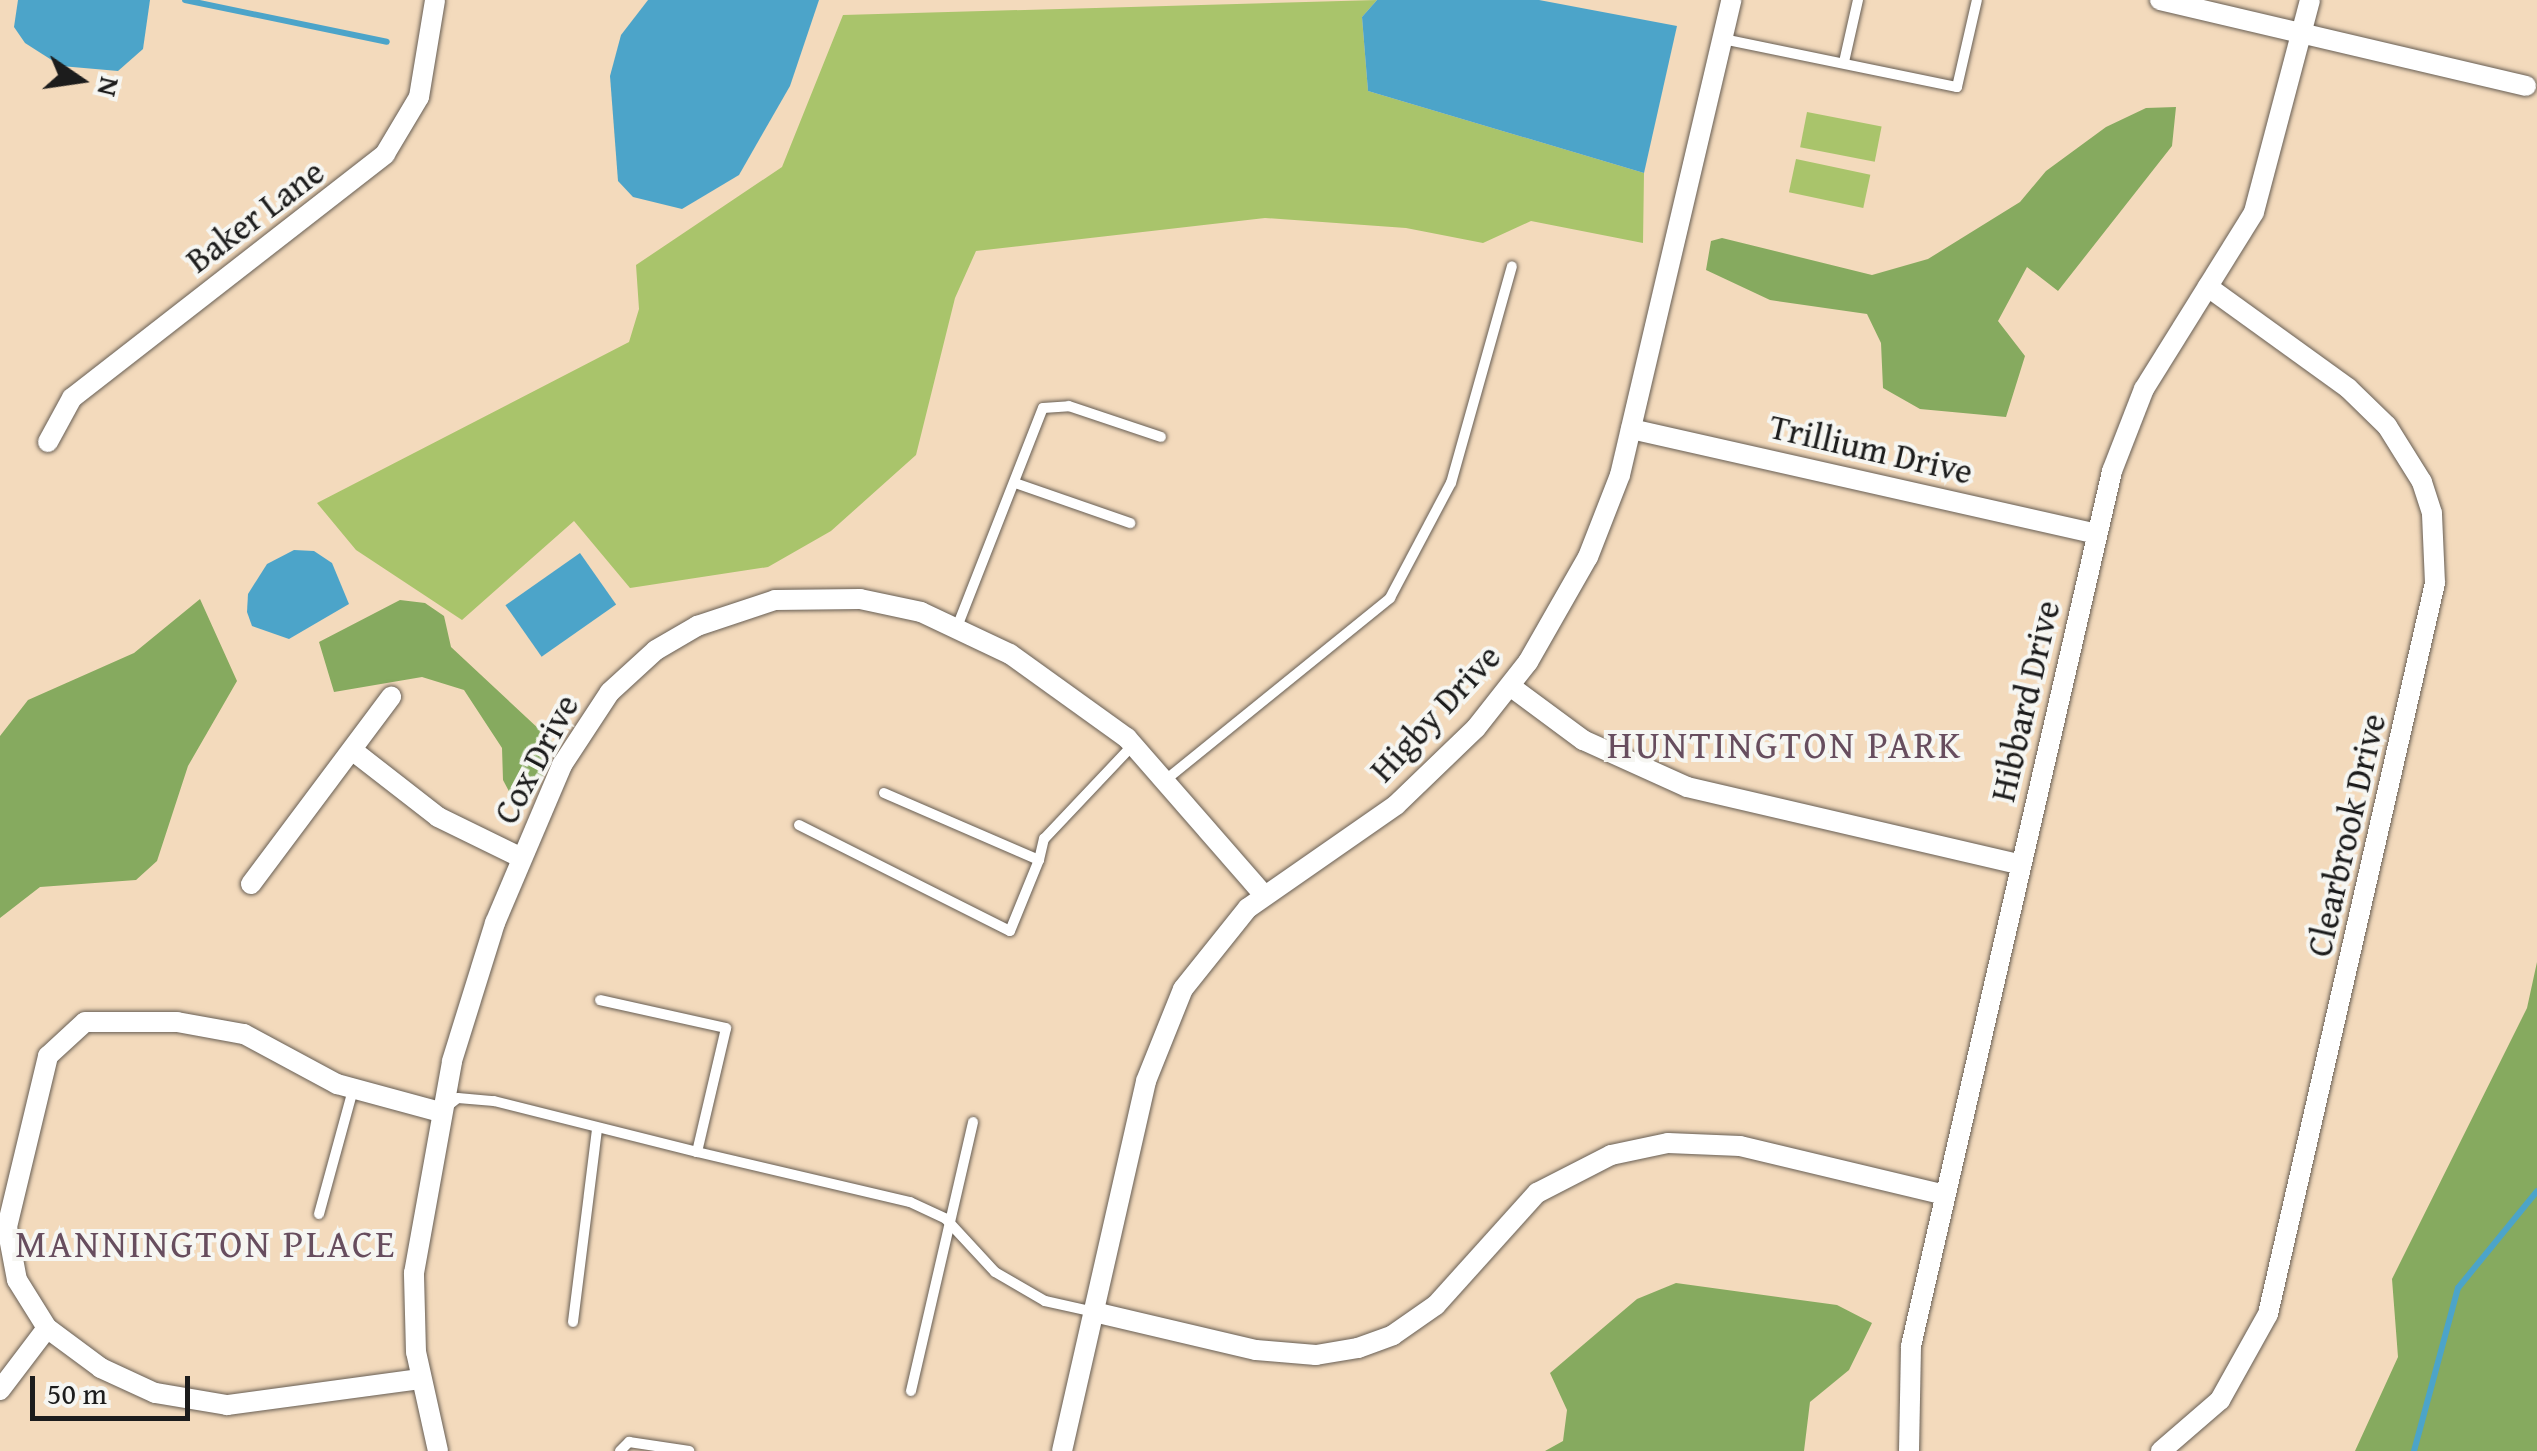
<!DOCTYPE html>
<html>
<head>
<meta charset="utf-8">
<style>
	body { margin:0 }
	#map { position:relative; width:2537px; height:1451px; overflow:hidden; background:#f3dabc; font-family:"Gentium Book Plus",serif }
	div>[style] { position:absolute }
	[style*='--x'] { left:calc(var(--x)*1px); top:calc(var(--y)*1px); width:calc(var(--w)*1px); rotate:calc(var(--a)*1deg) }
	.green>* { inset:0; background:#a9c46b; transform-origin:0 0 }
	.forest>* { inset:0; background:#86aa5f }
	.water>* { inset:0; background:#4ca4c9; transform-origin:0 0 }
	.stream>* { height:6px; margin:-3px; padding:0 3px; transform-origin:3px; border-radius:3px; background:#4ca4c9 }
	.roads { filter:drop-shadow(0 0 2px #675e54) drop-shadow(0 0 2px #675e54) }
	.lane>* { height:10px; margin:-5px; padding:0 5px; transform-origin:5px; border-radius:5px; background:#fff }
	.street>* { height:20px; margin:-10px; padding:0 10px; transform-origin:10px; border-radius:10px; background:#fff }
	span { translate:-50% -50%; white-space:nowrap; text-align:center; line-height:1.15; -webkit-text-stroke:8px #f6f6f2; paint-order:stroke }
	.street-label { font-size:35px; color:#1c1c1c }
	.neighbourhood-label { font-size:38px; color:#674d5e; letter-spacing:2.5px }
	.north { position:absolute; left:30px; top:30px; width:100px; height:100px; -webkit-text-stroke:8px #f6f6f2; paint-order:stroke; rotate:103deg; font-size:28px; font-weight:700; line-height:40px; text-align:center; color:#1c1c1c }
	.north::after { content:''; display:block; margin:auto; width:35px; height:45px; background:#1c1c1c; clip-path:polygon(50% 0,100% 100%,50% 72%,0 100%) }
	.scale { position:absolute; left:30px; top:1376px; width:160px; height:45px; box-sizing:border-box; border:5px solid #1c1c1c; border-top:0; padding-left:12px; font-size:30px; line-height:35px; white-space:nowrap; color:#1c1c1c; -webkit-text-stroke:8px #f6f6f2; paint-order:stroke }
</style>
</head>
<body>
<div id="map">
	<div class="green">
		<i style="clip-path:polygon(1377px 0,1362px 17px,1368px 91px,1644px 173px,1643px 243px,1531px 221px,1483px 243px,1406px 228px,1265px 218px,976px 251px,955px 298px,916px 455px,831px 531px,768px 567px,630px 588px,574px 521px,462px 620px,356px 550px,317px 503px,629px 342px,639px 309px,636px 265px,782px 167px,843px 15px)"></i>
		<i style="left:1807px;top:112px;width:76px;height:36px;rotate:11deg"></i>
		<i style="left:1796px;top:159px;width:76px;height:34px;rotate:12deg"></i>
	</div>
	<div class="forest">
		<i style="clip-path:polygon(2176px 107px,2172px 146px,2058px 291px,2027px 267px,1998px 321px,2025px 356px,2006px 417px,1920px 409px,1883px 388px,1881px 343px,1867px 314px,1770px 300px,1706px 270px,1711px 241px,1722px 238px,1872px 275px,1928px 259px,2020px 202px,2046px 171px,2106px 127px,2146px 108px)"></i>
		<i style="clip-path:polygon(200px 599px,237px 681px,188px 766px,157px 861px,136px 880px,40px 887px,0 918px,0 736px,28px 700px,134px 653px)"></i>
		<i style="clip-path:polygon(400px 600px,425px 603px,444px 616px,451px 647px,555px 744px,548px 770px,530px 790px,512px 797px,503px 780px,502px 748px,464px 690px,422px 677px,334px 692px,319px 642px)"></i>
		<i style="clip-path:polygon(2537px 962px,2537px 1451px,2355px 1451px,2398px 1357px,2392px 1279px,2527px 1008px)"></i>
		<i style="clip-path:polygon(1676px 1283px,1837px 1305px,1872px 1323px,1849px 1370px,1810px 1402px,1804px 1451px,1545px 1451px,1563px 1441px,1567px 1410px,1550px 1373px,1637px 1299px)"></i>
	</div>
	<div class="water">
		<i style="clip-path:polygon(18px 0,150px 0,143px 49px,118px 71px,61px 66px,25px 43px,14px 27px)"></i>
		<i style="clip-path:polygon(648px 0,819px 0,790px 86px,739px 175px,682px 209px,633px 197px,618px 181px,610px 76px,621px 35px)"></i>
		<i style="clip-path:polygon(1377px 0,1539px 0,1677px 26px,1644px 173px,1368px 91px,1362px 17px)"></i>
		<i style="clip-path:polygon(294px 550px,314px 551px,332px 563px,349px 604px,289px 639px,252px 626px,247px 612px,248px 594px,267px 564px)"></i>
		<i style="left:580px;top:553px;width:63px;height:91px;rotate:55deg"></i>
	</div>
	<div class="stream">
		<i style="--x:185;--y:0;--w:206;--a:11.7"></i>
		<i style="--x:2414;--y:1451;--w:169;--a:-74.9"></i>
		<i style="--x:2458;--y:1288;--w:125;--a:-50.8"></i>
	</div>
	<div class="roads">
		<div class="lane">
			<i style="--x:1723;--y:39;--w:239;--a:11.6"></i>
			<i style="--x:1957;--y:87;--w:89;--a:-77.1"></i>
			<i style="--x:1844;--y:62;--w:64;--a:-77.3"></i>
			<i style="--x:1018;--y:484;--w:119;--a:19.2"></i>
			<i style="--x:957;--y:627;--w:235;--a:-68.6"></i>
			<i style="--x:1043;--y:408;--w:26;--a:-4"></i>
			<i style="--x:1069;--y:406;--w:97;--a:18.6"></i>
			<i style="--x:1168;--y:778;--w:286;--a:-39"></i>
			<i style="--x:1390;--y:598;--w:130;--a:-62.1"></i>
			<i style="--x:1451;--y:483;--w:225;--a:-74.3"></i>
			<i style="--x:884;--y:793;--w:169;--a:23.4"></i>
			<i style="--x:1039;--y:860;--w:22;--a:-77"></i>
			<i style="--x:1044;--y:839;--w:129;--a:-46.6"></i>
			<i style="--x:799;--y:825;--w:236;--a:26.7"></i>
			<i style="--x:1010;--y:931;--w:77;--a:-67.8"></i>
			<i style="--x:445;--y:1108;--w:16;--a:-38"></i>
			<i style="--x:458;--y:1098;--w:36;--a:5"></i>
			<i style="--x:494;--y:1101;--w:209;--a:14.1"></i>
			<i style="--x:697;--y:1152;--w:127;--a:-76.8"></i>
			<i style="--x:726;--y:1028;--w:129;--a:-167.5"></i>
			<i style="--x:697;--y:1152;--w:219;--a:13.2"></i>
			<i style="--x:910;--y:1202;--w:40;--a:25"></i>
			<i style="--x:946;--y:1219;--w:72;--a:47.2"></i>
			<i style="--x:995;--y:1272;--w:58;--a:30.1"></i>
			<i style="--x:1045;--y:1301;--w:50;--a:12.7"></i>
			<i style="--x:319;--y:1214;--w:129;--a:-74.7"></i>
			<i style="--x:573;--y:1322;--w:195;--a:-82.9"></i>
			<i style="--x:911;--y:1391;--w:276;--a:-77"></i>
			<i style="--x:620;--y:1451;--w:13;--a:-45"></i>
			<i style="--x:629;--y:1442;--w:61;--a:8.5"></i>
		</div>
		<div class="street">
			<i style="--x:2160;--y:0;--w:376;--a:13.2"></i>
			<i style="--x:1631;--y:429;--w:477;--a:12.7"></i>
			<i style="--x:48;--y:442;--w:50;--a:-61.4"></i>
			<i style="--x:72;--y:398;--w:397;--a:-37.9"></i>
			<i style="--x:385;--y:154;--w:66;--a:-59.2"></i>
			<i style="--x:419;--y:97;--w:98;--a:-80.6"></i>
			<i style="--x:1510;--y:686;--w:91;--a:36.5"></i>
			<i style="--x:1583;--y:740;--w:114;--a:24.3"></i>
			<i style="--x:1687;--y:787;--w:343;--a:13.1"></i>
			<i style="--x:352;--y:750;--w:109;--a:37.9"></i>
			<i style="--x:438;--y:817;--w:91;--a:26"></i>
			<i style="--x:251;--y:884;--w:234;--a:-53.2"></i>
			<i style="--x:1094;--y:1312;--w:166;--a:13.2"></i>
			<i style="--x:1256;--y:1350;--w:60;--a:4.8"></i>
			<i style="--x:1316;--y:1355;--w:43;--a:-9.5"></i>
			<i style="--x:1358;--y:1348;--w:37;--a:-20"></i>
			<i style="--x:1393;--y:1335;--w:52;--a:-34.9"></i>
			<i style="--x:1436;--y:1305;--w:151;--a:-48"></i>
			<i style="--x:1537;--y:1193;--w:83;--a:-27.2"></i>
			<i style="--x:1611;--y:1155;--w:58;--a:-11.9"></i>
			<i style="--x:1668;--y:1143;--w:72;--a:2.4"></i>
			<i style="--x:1740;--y:1146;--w:211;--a:13.4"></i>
			<i style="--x:420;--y:1379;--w:195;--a:172.3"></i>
			<i style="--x:227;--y:1405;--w:73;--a:-170.5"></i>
			<i style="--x:155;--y:1393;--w:60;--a:-155.2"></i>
			<i style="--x:101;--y:1368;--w:67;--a:-143.5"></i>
			<i style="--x:47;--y:1328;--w:57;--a:-122"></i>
			<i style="--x:17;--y:1280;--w:54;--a:-100.7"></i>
			<i style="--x:7;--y:1227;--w:176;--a:-76.5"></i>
			<i style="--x:48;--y:1056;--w:50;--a:-42.6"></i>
			<i style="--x:85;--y:1022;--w:92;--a:0"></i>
			<i style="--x:177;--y:1022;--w:68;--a:10.2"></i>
			<i style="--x:244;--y:1034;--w:106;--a:28.3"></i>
			<i style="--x:337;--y:1084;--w:107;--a:15.2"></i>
			<i style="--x:0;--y:1390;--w:78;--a:-52.8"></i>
			<i style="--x:438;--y:1451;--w:101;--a:-102.5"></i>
			<i style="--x:416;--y:1352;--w:79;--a:-91.5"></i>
			<i style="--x:414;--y:1273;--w:215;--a:-79.8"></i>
			<i style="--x:452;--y:1061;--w:145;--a:-72.7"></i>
			<i style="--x:495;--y:923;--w:172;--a:-67"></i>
			<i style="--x:562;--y:765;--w:87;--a:-56.7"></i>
			<i style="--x:610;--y:692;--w:62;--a:-42.4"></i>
			<i style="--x:656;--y:650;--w:48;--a:-30.3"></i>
			<i style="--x:697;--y:626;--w:82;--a:-18.4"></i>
			<i style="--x:775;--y:600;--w:85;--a:-0.7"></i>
			<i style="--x:860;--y:599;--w:62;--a:12"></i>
			<i style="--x:921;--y:612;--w:98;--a:25.3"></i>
			<i style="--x:1010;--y:654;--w:144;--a:35.7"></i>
			<i style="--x:1127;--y:738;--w:208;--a:48.9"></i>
			<i style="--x:1062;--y:1451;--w:379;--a:-77.2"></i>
			<i style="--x:1146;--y:1081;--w:99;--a:-68.1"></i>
			<i style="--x:1183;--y:989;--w:104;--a:-51.3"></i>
			<i style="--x:1248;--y:908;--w:180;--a:-34.8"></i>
			<i style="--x:1396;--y:805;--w:111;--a:-43.9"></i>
			<i style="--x:1476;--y:728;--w:84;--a:-51.8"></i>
			<i style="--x:1528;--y:662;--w:121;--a:-60.3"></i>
			<i style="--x:1588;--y:557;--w:88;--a:-68.7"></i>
			<i style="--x:1620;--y:475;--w:488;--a:-76.8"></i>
			<i style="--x:1909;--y:1451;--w:105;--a:-88.9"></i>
			<i style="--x:1911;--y:1346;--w:898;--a:-77.06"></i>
			<i style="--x:2112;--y:471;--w:88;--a:-68.7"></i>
			<i style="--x:2144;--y:389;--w:208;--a:-58.1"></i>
			<i style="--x:2254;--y:212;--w:219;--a:-75.2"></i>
			<i style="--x:2161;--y:1451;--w:78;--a:-40.8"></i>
			<i style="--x:2220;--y:1400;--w:98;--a:-60.8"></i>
			<i style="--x:2268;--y:1314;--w:750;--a:-77.13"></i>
			<i style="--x:2435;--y:583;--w:70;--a:-92.5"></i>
			<i style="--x:2432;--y:513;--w:33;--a:-108"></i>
			<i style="--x:2422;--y:482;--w:66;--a:-122"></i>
			<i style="--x:2387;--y:426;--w:54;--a:-135.7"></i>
			<i style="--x:2348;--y:388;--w:173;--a:-144.2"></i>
		</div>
	</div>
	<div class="street-label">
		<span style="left:255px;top:216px;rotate:-37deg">Baker Lane</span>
		<span style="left:1871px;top:449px;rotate:13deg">Trillium Drive</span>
		<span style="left:2025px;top:701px;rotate:-77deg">Hibbard Drive</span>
		<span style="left:1435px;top:713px;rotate:-47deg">Higby Drive</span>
		<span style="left:536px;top:759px;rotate:-62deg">Cox Drive</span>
		<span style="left:2346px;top:835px;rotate:-77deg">Clearbrook Drive</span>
	</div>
	<div class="neighbourhood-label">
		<span style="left:1785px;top:745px">HUNTINGTON PARK</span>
		<span style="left:206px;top:1244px">MANNINGTON PLACE</span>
	</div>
	<div class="north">N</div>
	<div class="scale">50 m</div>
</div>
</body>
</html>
